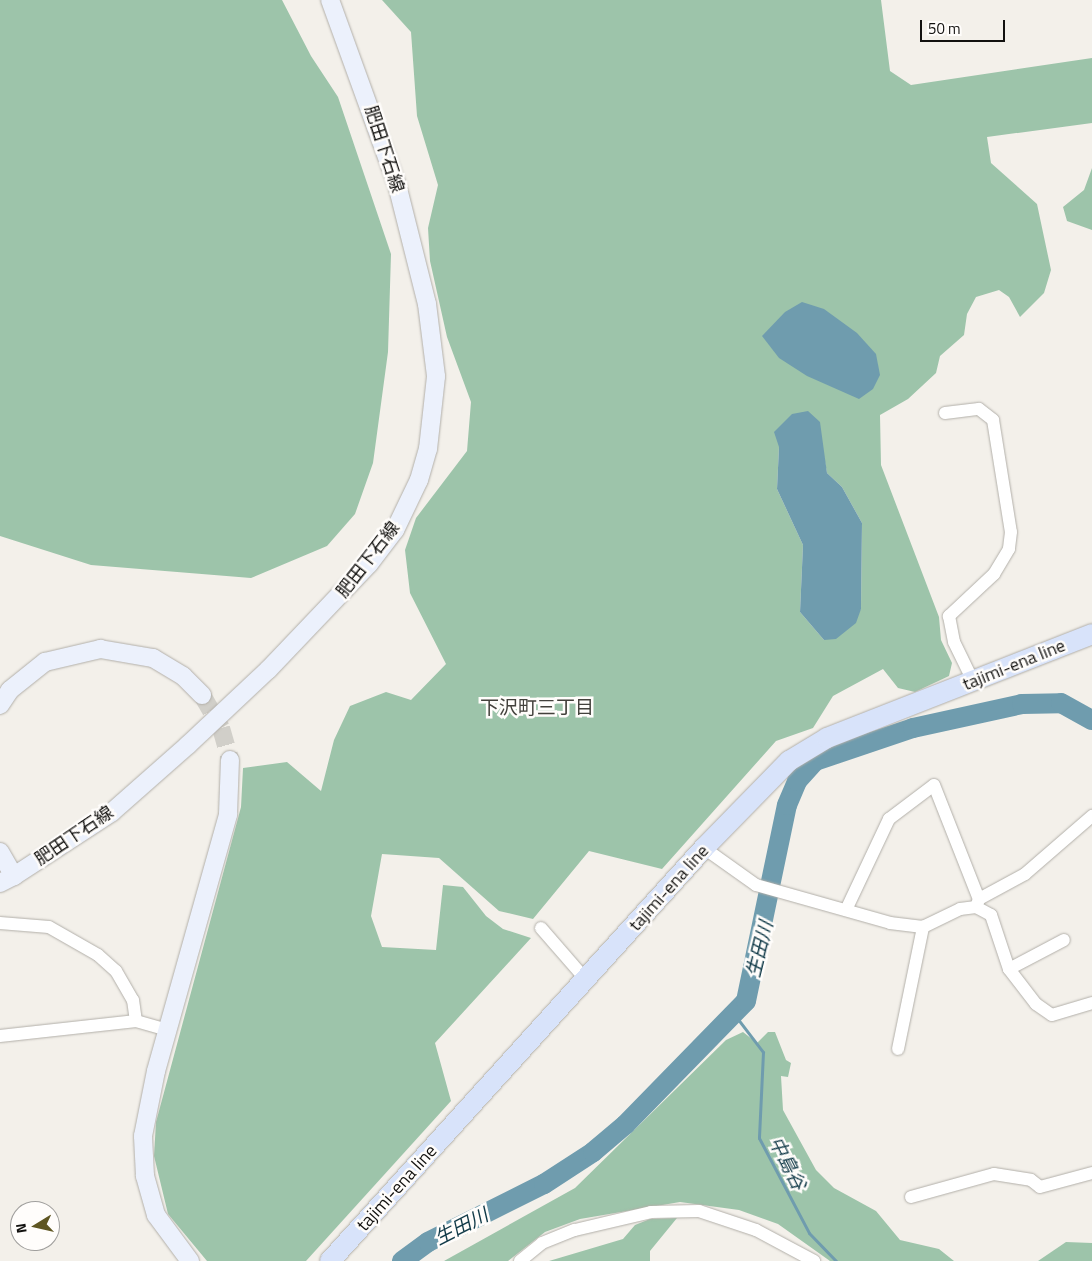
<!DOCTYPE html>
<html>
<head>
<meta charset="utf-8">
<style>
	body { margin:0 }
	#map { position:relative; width:1092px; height:1261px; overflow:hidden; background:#f3f0ea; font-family:"Titillium Web","Noto Sans JP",sans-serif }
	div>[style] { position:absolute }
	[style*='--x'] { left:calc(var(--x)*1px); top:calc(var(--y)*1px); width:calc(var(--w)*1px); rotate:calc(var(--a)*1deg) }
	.forest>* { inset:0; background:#9dc4aa }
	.water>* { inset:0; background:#6f9cae }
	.stream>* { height:3px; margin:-1.5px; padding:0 1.5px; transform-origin:1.5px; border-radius:1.5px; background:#6f9cae }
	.river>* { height:20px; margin:-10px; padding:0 10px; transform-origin:10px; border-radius:10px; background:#6f9cae }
	.secondary-tunnel>* { height:18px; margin-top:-9px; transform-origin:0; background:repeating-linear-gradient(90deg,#d1cfc9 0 18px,transparent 0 27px) }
	.roads { filter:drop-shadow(0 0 1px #b2afa9) drop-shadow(0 0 1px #b2afa9) }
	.street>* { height:12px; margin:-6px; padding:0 6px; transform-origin:6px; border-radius:6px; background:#fff }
	.secondary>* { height:18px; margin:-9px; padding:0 9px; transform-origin:9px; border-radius:9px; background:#ecf1fc }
	.primary>* { height:20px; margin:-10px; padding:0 10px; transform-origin:10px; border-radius:10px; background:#d8e3fa }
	span { translate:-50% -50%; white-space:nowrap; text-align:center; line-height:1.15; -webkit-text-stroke:5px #fffdfb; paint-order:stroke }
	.street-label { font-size:18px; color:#12110f }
	.neighbourhood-label { font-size:19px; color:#43413c }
	.water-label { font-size:19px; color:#113a48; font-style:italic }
	.north { position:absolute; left:10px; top:1201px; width:50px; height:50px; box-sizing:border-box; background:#fffdfb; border:1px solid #a09f9d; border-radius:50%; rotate:261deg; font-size:14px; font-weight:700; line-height:20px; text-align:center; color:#12110f }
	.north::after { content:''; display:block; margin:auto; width:18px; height:22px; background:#5f5622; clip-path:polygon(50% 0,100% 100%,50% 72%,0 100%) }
	.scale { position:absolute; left:920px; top:20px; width:85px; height:22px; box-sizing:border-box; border:2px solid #12110f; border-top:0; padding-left:6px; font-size:15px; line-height:18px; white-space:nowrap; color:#12110f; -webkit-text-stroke:4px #fffdfb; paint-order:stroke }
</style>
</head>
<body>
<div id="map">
	<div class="forest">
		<i style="clip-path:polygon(0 0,282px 0,311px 56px,338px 97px,391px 254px,388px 352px,373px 463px,355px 514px,327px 546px,251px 578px,91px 565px,0 536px)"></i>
		<i style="clip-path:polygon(evenodd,382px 0,881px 0,890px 71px,911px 85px,1092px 58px,1092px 123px,987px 137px,991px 163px,1037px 204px,1051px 270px,1044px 293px,1020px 317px,1009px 297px,999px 290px,976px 297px,967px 314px,964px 335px,940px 356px,936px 373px,908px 399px,880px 415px,881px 465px,939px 617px,941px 640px,952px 663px,949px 676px,915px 692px,898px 688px,883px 669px,833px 696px,813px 728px,776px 741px,662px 869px,589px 851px,533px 919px,499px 911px,439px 858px,382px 854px,371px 916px,382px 947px,436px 950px,443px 885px,463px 887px,486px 916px,503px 929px,531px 938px,435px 1043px,451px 1101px,306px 1261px,207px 1261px,168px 1214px,154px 1156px,156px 1122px,241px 807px,243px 768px,287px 762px,321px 791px,334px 740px,350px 706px,386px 692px,411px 700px,446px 664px,410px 593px,405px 550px,416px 518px,467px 451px,471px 402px,447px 337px,430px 261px,428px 228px,438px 185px,417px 116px,411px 32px,382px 0,779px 447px,823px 451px,827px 473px,842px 487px,862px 523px,861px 609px,824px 640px,800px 612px,803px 545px,777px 489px,779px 447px)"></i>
		<i style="clip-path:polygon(1092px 168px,1092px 230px,1067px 221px,1063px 207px,1084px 190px)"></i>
		<i style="clip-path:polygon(743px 1032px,757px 1043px,768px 1032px,775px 1032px,786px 1060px,791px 1063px,788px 1077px,781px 1076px,783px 1110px,816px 1170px,834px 1188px,876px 1211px,900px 1240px,939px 1249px,954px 1261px,830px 1261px,778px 1224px,739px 1210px,680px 1202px,580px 1219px,545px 1232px,508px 1261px,444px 1261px,575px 1188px,726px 1040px)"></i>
		<i style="clip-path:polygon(677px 1218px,650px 1251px,650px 1261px,549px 1261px,623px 1239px,635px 1225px,650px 1219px)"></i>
		<i style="clip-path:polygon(1066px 1242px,1092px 1243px,1092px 1261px,1038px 1261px)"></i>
	</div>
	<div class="water">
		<i style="clip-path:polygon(802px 302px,824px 309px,857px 333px,876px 354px,880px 375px,873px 389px,859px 399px,807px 376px,779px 358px,762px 336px,785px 312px)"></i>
		<i style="clip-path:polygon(808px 411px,820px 422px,827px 473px,842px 487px,862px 523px,861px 609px,856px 623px,836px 639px,824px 640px,800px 612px,803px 545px,777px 489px,779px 447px,774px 432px,792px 414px)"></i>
	</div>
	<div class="stream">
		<i style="--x:734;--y:1014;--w:48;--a:52.7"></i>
		<i style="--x:763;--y:1052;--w:86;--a:92.7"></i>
		<i style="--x:759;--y:1138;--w:107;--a:62.2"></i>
		<i style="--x:809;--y:1233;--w:39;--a:46"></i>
	</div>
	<div class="river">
		<i style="--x:402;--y:1261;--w:32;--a:-36"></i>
		<i style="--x:428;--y:1242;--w:130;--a:-26.6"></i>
		<i style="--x:544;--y:1184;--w:59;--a:-33.1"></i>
		<i style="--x:593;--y:1152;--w:42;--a:-40.2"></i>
		<i style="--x:625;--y:1125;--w:173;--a:-45.7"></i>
		<i style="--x:746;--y:1001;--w:200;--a:-78.2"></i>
		<i style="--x:787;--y:805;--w:26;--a:-67"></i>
		<i style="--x:797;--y:781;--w:27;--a:-48"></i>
		<i style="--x:815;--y:761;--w:103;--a:-18.6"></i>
		<i style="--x:913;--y:728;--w:112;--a:-12.4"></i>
		<i style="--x:1022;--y:704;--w:39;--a:-1"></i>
		<i style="--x:1061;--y:703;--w:35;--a:29"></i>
	</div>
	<div class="secondary-tunnel">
		<i style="--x:202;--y:695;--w:38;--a:60"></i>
		<i style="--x:221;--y:728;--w:33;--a:74"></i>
	</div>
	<div class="roads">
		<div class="street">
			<i style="--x:945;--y:413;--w:34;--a:-7"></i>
			<i style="--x:979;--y:409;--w:18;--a:38"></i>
			<i style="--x:993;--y:420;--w:113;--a:80.9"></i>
			<i style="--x:1011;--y:532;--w:17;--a:97"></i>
			<i style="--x:1009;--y:549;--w:29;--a:121"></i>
			<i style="--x:994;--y:574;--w:62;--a:137"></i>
			<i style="--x:949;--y:616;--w:26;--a:79"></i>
			<i style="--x:954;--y:642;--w:43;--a:64"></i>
			<i style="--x:704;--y:848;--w:64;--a:35.4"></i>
			<i style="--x:756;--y:885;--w:139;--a:15.8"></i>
			<i style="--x:890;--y:923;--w:33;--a:7"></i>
			<i style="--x:923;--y:927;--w:41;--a:-25.9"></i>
			<i style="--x:960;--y:909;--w:16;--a:-7"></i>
			<i style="--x:976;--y:907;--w:17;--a:28"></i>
			<i style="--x:991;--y:915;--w:57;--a:71.6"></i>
			<i style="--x:1009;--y:969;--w:44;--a:52.4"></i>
			<i style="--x:1036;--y:1004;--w:19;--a:35"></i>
			<i style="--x:1052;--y:1015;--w:42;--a:-16.7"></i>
			<i style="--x:976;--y:907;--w:9;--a:-69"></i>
			<i style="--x:979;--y:899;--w:52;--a:-28.5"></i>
			<i style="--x:1025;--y:874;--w:89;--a:-40.9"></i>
			<i style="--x:846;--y:910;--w:101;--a:-64.7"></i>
			<i style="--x:889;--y:819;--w:56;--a:-37.1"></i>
			<i style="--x:934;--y:785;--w:123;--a:68.5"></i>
			<i style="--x:0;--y:923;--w:49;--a:4.7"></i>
			<i style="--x:49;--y:927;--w:56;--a:29.7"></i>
			<i style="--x:98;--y:955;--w:24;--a:42"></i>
			<i style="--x:116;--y:971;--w:34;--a:60"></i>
			<i style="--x:133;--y:1000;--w:21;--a:82"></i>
			<i style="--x:541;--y:928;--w:70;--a:49"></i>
			<i style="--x:1009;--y:969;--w:62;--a:-27.8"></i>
			<i style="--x:0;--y:1036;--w:137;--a:-6.3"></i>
			<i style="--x:136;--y:1021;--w:32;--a:16"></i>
			<i style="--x:898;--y:1049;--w:125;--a:-78.4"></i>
			<i style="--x:911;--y:1197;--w:86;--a:-15.5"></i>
			<i style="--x:994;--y:1174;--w:37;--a:9"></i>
			<i style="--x:1031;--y:1180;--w:11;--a:38"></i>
			<i style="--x:1040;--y:1187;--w:54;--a:-15.1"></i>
			<i style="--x:520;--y:1261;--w:28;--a:-39"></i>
			<i style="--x:542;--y:1243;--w:35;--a:-22"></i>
			<i style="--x:575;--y:1230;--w:78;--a:-13.3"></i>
			<i style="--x:651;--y:1212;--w:48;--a:-1.2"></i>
			<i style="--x:699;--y:1211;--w:60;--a:18.4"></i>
			<i style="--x:756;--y:1230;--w:66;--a:28.1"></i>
		</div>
		<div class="secondary">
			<i style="--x:0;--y:705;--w:18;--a:-56"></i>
			<i style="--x:10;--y:690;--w:45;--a:-38.7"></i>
			<i style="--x:45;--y:662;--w:57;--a:-13.3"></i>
			<i style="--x:100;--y:649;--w:54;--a:9.6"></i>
			<i style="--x:153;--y:658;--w:35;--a:31"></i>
			<i style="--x:183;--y:676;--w:27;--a:45"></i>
			<i style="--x:0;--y:852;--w:28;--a:60"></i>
			<i style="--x:14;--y:876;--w:117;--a:-33.1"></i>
			<i style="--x:112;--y:812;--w:101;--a:-41.4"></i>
			<i style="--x:188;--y:745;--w:110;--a:-43.2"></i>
			<i style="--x:268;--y:670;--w:146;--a:-46.4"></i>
			<i style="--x:369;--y:564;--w:43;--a:-52.6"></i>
			<i style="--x:395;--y:530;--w:55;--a:-64.4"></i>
			<i style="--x:419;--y:480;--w:32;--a:-74"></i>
			<i style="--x:428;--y:449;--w:73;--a:-83.7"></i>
			<i style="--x:436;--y:376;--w:73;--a:-97.1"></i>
			<i style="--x:427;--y:304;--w:123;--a:-104.1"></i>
			<i style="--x:397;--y:185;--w:197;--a:-109.9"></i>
			<i style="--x:0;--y:883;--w:16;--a:-27"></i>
			<i style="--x:190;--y:1261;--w:57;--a:-126.5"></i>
			<i style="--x:156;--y:1215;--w:41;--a:-105.8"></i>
			<i style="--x:145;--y:1176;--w:40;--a:-92.9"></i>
			<i style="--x:143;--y:1136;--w:66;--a:-78.7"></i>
			<i style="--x:156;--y:1071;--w:267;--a:-74.3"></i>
			<i style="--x:228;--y:814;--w:54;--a:-87.9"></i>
		</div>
		<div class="primary">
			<i style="--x:330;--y:1261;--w:557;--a:-47.84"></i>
			<i style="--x:704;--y:848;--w:122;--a:-45.7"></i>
			<i style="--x:789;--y:761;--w:44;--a:-31.2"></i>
			<i style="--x:827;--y:738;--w:285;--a:-21.4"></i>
		</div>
	</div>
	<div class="street-label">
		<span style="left:384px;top:149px;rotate:72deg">肥田下石線</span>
		<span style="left:368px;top:560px;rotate:-52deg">肥田下石線</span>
		<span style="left:1014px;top:665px;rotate:-22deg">tajimi-ena line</span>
		<span style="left:74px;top:836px;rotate:-34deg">肥田下石線</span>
		<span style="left:669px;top:888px;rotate:-48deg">tajimi-ena line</span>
		<span style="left:397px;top:1188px;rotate:-48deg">tajimi-ena line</span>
	</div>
	<div class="neighbourhood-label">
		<span style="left:537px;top:707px">下沢町三丁目</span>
	</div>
	<div class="water-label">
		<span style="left:759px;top:949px;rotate:-76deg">生田川</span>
		<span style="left:788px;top:1163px;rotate:63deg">中島谷</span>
		<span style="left:461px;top:1226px;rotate:-27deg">生田川</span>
	</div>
	<div class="north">N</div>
	<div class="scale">50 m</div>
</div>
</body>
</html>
